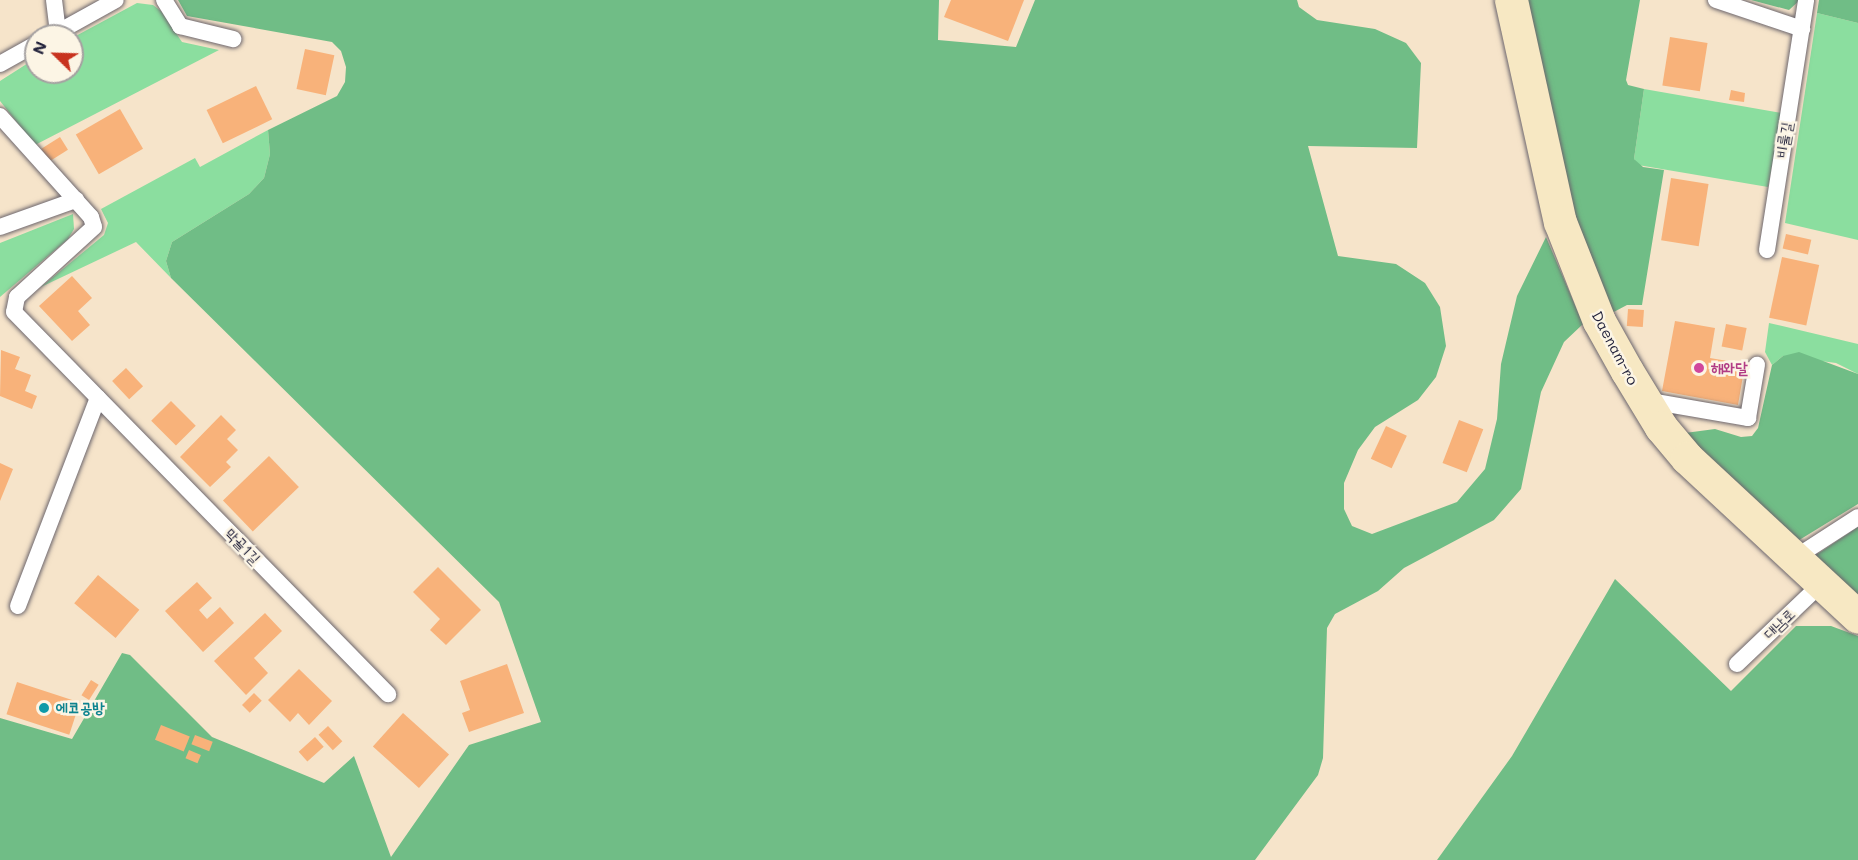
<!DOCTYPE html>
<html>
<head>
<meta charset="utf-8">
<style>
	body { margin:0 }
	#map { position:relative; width:1858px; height:860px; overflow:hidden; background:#f6e4ca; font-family:Mali,"Poor Story",sans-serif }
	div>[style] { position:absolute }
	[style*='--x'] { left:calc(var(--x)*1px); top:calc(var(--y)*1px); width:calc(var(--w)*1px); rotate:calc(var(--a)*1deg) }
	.green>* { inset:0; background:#8bde9f }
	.forest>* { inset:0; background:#70bd86 }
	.building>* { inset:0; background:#f8b27a; transform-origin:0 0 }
	.roads { filter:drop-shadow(0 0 2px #6c666d) drop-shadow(0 0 2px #6c666d) }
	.lane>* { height:16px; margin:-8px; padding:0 8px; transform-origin:8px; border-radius:8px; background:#fff }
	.secondary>* { height:33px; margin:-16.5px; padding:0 16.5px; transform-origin:16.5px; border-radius:16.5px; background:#f7e8c3 }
	.dots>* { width:16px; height:16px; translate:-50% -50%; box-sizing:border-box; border:3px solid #fcf5e5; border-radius:50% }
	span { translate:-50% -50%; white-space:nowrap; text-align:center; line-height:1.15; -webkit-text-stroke:5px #fcf5e5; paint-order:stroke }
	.street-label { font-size:15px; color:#22223b }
	.hotel-label { font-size:15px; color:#b23c85; font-weight:700 }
	.left { translate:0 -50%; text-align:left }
	.culture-label { font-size:15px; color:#0d838f; font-weight:700 }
	.north { position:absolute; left:24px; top:24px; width:60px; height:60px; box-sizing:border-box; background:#fcf5e5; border:2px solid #a5a1a1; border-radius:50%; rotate:293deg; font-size:16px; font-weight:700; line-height:24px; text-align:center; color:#22223b }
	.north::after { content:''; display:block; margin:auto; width:21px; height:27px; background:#c8321e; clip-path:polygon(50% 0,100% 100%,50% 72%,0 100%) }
</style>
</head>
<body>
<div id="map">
	<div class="green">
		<i style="clip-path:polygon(137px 3px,153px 5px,161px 11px,182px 42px,219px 50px,35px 145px,0 101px,0 81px,36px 58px,36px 72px,72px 72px,72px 38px)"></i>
		<i style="clip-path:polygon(1817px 13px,1858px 23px,1858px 240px,1785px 223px)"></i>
		<i style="clip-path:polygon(1644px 89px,1782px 113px,1768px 187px,1638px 165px,1634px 159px)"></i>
		<i style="clip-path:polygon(268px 130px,270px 154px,264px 178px,249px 194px,172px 242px,166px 261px,171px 278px,136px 242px,41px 287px,104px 235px,108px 223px,101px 209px,195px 158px,200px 167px)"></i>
		<i style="clip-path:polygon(73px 214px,74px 229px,68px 239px,0 297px,0 243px)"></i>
		<i style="clip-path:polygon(1769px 323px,1858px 344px,1858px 374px,1836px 363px,1783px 356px,1772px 365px,1765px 352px)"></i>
	</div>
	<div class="forest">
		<i style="clip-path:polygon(178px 0,939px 0,938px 40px,1016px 47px,1035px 0,1297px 0,1299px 7px,1317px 20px,1375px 29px,1406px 43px,1421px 63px,1417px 148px,1308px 146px,1338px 256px,1396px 264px,1425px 283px,1440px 307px,1446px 346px,1436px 377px,1418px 400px,1375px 427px,1358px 450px,1344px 483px,1344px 509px,1352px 526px,1372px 534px,1457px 502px,1485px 469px,1497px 419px,1501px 364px,1517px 296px,1546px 237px,1583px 324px,1564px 342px,1541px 392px,1521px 489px,1494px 520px,1404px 568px,1378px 591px,1335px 614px,1327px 628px,1323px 758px,1318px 775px,1255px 860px,0 860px,0 718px,72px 739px,122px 653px,130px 655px,212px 737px,324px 783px,354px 756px,391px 857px,469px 745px,541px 722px,499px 602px,171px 278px,166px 261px,172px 242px,249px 194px,264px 178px,270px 154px,268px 130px,337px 96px,345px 82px,346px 67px,341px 51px,332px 42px,187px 16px)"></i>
		<i style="clip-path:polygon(1524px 0,1640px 0,1626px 80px,1628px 85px,1644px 89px,1634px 159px,1643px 167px,1664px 170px,1642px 305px,1627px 305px,1610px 314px,1575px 221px)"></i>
		<i style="clip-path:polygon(1751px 0,1800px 0,1789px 10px)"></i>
		<i style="clip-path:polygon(1819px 0,1858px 0,1858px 23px,1817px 13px)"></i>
		<i style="clip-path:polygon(1799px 352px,1858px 374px,1858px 504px,1796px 542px,1685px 433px,1715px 429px,1741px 437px,1752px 436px,1758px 428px,1772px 365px,1783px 356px)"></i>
		<i style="clip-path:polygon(1858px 527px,1858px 598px,1813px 557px)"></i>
		<i style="clip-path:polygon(1615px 579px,1731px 691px,1796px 626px,1831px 626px,1858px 636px,1858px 860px,1437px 860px,1512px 756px)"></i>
	</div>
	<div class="building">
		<i style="clip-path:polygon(951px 0,1024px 0,1008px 41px,944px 17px)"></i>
		<i style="left:1670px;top:37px;width:38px;height:49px;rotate:9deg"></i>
		<i style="left:305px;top:49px;width:30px;height:41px;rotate:12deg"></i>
		<i style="left:256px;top:86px;width:37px;height:55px;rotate:64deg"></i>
		<i style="clip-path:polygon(1731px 90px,1745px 93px,1744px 102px,1729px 100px)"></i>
		<i style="left:120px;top:109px;width:46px;height:51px;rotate:60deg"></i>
		<i style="left:60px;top:137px;width:15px;height:22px;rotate:58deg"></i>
		<i style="left:1671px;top:178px;width:38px;height:63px;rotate:9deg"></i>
		<i style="left:1786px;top:234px;width:26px;height:15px;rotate:13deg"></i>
		<i style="left:1782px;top:257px;width:38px;height:62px;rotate:12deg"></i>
		<i style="clip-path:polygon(72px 276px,92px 298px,78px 311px,90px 325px,72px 341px,39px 306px)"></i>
		<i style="left:1628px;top:309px;width:16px;height:17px;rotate:4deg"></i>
		<i style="clip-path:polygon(1675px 321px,1715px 328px,1710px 358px,1745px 364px,1738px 405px,1662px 391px)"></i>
		<i style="left:1726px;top:324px;width:21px;height:23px;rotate:11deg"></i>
		<i style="clip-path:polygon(1px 350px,20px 357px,15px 369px,31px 375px,25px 391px,37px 396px,32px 409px,0 396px)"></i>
		<i style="left:126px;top:368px;width:25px;height:19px;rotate:47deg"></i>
		<i style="left:171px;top:401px;width:35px;height:28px;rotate:45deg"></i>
		<i style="clip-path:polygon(221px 415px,236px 430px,227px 439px,238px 450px,226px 462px,231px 467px,210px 487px,180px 457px)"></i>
		<i style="left:1459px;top:420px;width:26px;height:46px;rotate:21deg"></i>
		<i style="left:1386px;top:426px;width:23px;height:36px;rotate:25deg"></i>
		<i style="left:269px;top:456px;width:43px;height:64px;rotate:46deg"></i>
		<i style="clip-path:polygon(0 463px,13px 469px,0 501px)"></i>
		<i style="clip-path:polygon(438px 567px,481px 610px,446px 645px,430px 630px,440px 619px,413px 592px)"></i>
		<i style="left:98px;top:575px;width:54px;height:37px;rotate:40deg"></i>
		<i style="clip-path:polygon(197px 582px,212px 598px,199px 610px,207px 619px,220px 607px,234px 623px,203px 652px,165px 611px)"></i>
		<i style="clip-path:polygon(265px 613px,282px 631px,254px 658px,268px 673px,246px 695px,214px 661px)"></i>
		<i style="clip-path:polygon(507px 664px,524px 713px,469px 732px,462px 713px,470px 710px,460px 681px)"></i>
		<i style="clip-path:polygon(299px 669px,332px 701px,309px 725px,298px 713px,290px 722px,268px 700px)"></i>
		<i style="left:91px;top:680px;width:9px;height:18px;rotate:32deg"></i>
		<i style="left:17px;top:682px;width:66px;height:34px;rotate:18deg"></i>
		<i style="left:254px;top:693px;width:11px;height:17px;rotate:45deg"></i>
		<i style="left:403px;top:713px;width:62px;height:45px;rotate:42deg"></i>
		<i style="left:161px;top:725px;width:31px;height:16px;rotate:22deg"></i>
		<i style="left:328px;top:726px;width:21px;height:13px;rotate:47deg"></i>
		<i style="left:195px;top:735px;width:19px;height:10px;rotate:21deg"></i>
		<i style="left:315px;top:737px;width:13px;height:22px;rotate:48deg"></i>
		<i style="left:189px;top:750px;width:13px;height:9px;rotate:23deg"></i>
	</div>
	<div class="roads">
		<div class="lane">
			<i style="--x:54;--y:0;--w:32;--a:83"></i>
			<i style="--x:164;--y:0;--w:31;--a:58"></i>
			<i style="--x:180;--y:26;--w:55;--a:13.8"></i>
			<i style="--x:1716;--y:0;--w:91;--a:18.6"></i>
			<i style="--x:51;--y:36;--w:74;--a:-29"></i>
			<i style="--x:0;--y:64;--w:41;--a:-29.1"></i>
			<i style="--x:0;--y:116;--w:136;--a:48"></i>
			<i style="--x:91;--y:217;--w:10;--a:73"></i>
			<i style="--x:94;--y:227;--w:104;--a:137.7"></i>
			<i style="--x:17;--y:297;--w:15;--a:101"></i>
			<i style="--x:14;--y:312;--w:535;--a:45.61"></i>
			<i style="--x:0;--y:227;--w:81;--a:-19.6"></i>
			<i style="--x:1767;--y:250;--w:253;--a:-81.1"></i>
			<i style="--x:1644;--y:400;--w:106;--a:9.8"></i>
			<i style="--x:1748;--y:418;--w:54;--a:-80.4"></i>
			<i style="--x:1793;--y:559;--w:77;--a:-32.9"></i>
			<i style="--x:18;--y:606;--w:223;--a:-69"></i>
			<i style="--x:1737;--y:664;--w:116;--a:-43.6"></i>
		</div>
		<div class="secondary">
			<i style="--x:1511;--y:0;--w:227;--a:77.6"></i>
			<i style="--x:1560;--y:222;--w:106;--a:68.5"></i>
			<i style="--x:1599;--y:321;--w:57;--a:60.8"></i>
			<i style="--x:1627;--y:371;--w:66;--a:58.7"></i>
			<i style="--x:1661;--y:427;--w:40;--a:50"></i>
			<i style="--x:1687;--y:458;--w:233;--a:42.9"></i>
		</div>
	</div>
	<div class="dots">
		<i style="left:1699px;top:368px;background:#d1479c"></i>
		<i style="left:44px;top:708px;background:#0f9aa8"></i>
	</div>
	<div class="street-label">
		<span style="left:1784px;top:140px;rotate:-81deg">비룰길</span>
		<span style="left:1615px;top:348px;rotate:62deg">Daenam-ro</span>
		<span style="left:243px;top:546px;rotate:46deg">막골1길</span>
		<span style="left:1779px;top:624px;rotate:-44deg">대남로</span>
	</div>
	<div class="hotel-label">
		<span class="left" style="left:1711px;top:368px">해와달</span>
	</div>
	<div class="culture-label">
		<span class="left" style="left:56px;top:708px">에코공방</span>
	</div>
	<div class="north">N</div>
</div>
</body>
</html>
